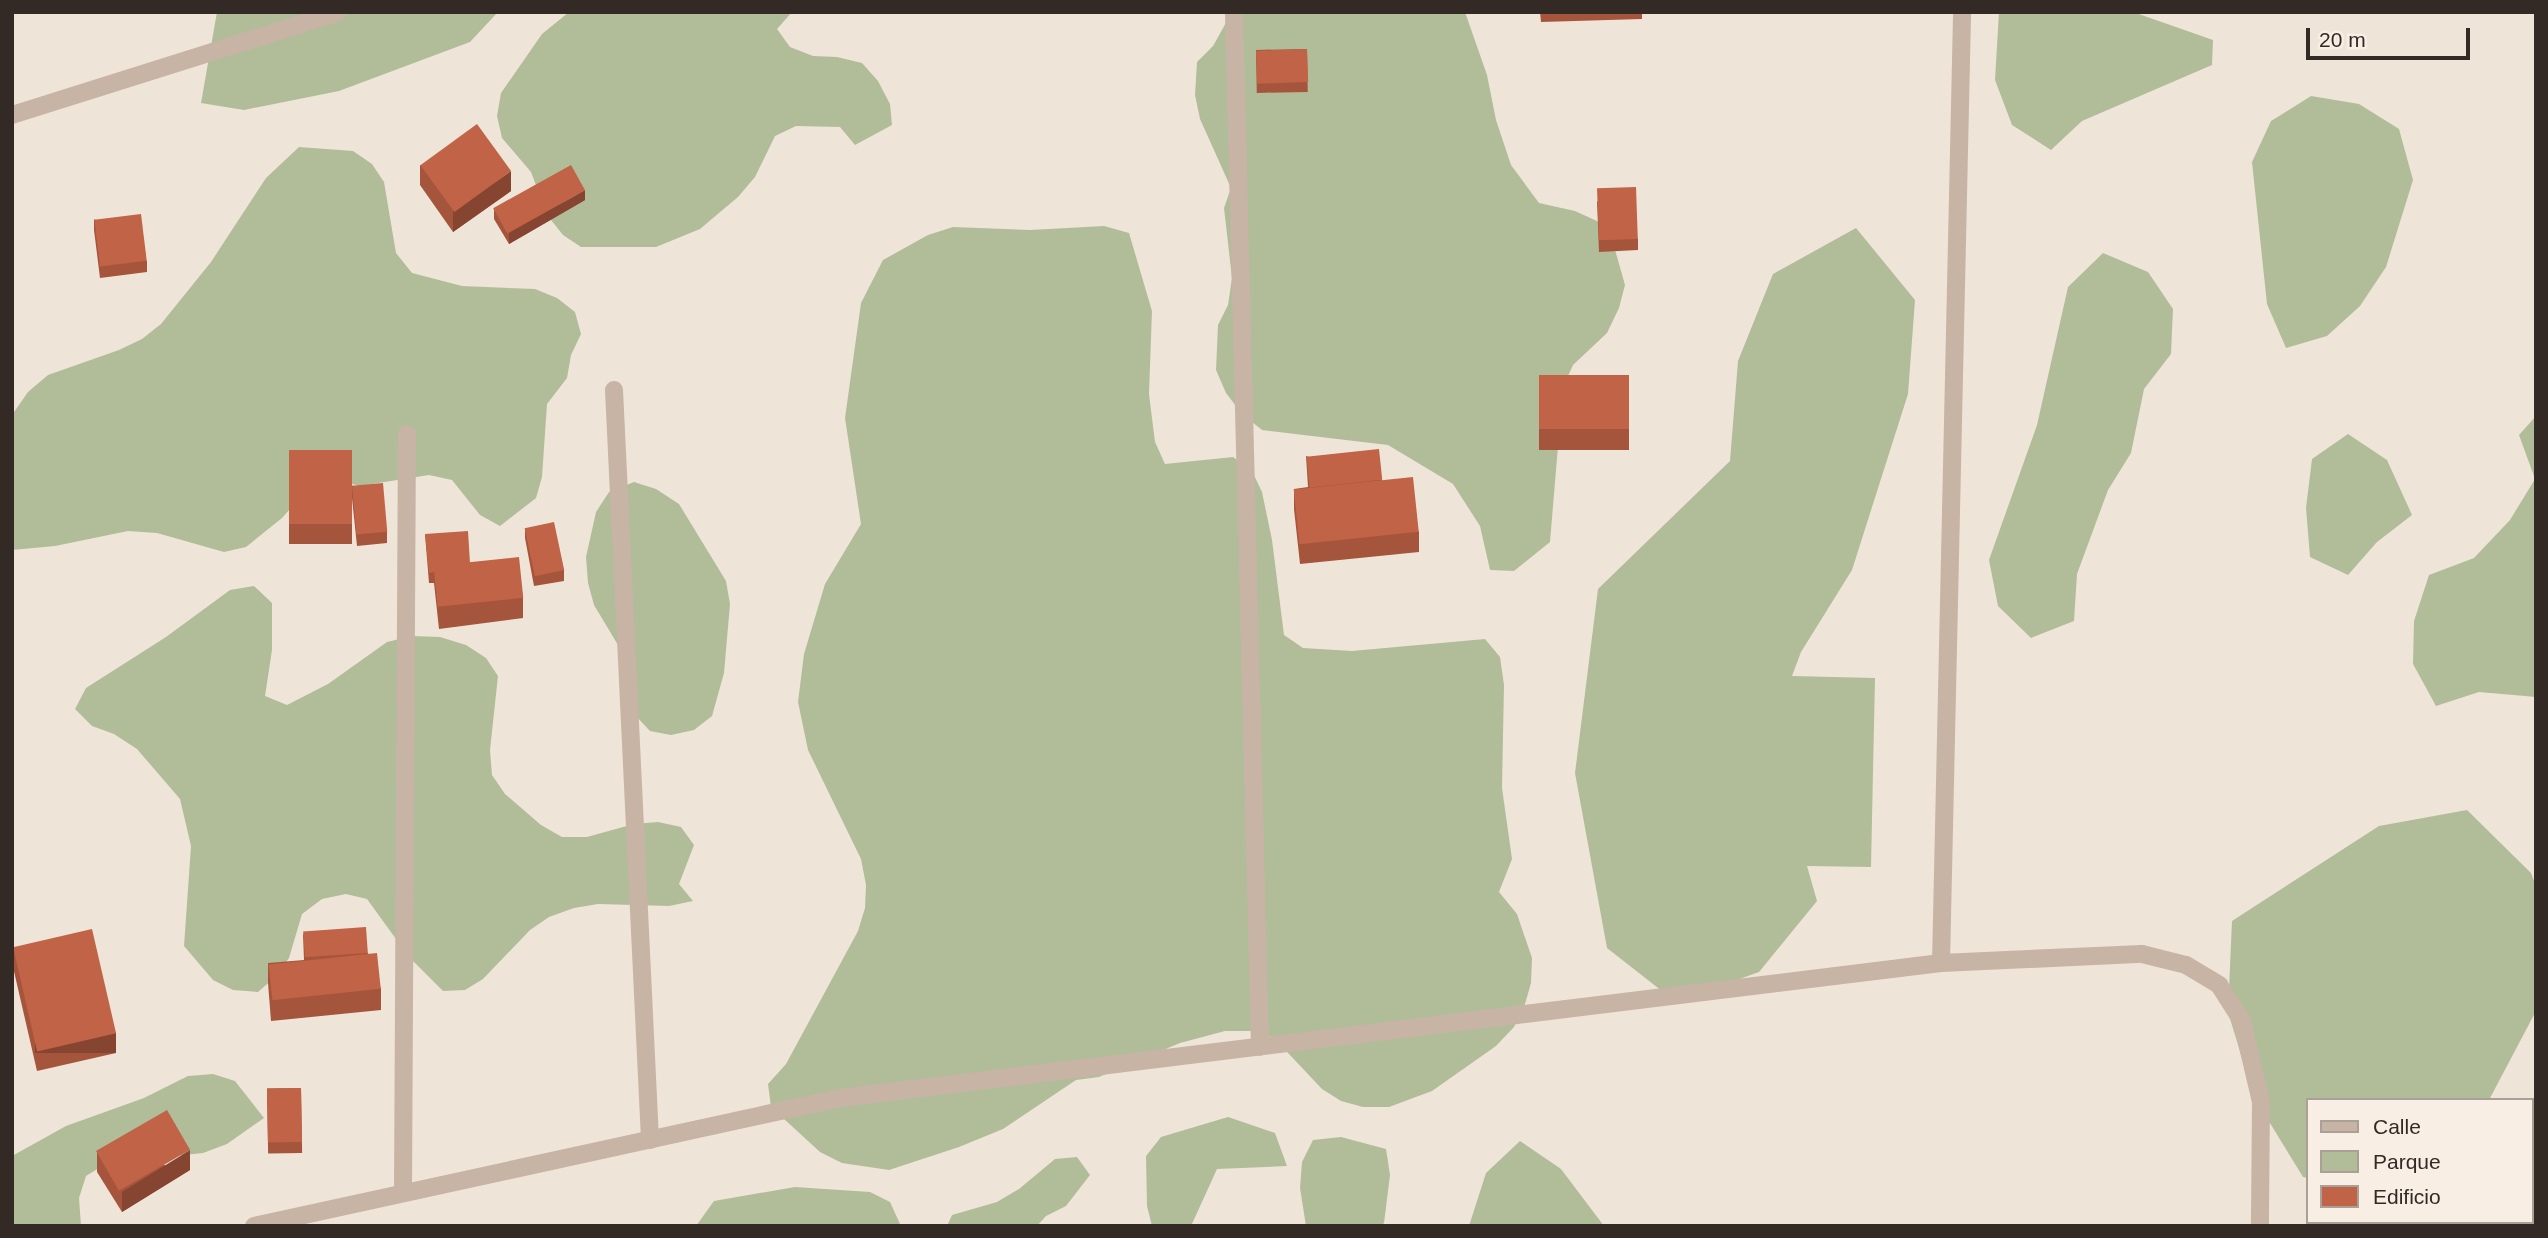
<!DOCTYPE html>
<html>
<head>
<meta charset="utf-8">
<style>
	body { margin:0 }
	#map { position:relative; width:2548px; height:1238px; overflow:hidden; background:#efe4d8; font-family:Arial,sans-serif }
	div>[style] { position:absolute }
	[style*='--x'] { left:calc(var(--x)*1px); top:calc(var(--y)*1px); width:calc(var(--w)*1px); rotate:calc(var(--a)*1deg) }
	.green>* { inset:0; background:#b1bd99 }
	.minor>* { height:18px; margin:-9px; padding:0 9px; transform-origin:9px; border-radius:9px; background:#c7b4a5 }
	.wall>* { inset:0; background:#a5553c; transform-origin:0 0 }
	.shaded-wall>* { inset:0; background:#864531; transform-origin:0 0 }
	.building>* { inset:0; background:#c06346; transform-origin:0 0 }
	span { translate:-50% -50%; white-space:nowrap; text-align:center; line-height:1.15; -webkit-text-stroke:6px #f8eee4; paint-order:stroke }
	.frame { position:absolute; inset:0; border:14px solid #332a26; pointer-events:none }
	.legend { position:absolute; left:2306px; top:1098px; width:228px; height:126px; box-sizing:border-box; background:#f8eee4; border:2px solid #a9a098; margin:0; padding:9px 12px; list-style:none; font-size:21px; color:#332a26 }
	.legend li { display:flex; align-items:center; gap:14px; height:35px }
	.legend b { width:35px; border:2px solid #a9a098 }
	.scale { position:absolute; left:2306px; top:28px; width:164px; height:32px; box-sizing:border-box; border:4px solid #332a26; border-top:0; padding-left:9px; font-size:21px; line-height:24px; white-space:nowrap; color:#332a26; -webkit-text-stroke:5px #f8eee4; paint-order:stroke }
</style>
</head>
<body>
<div id="map">
	<div class="green">
		<i style="clip-path:polygon(217px 12px,498px 12px,470px 42px,339px 91px,244px 110px,201px 103px)"></i>
		<i style="clip-path:polygon(569px 12px,792px 12px,777px 29px,790px 47px,813px 56px,837px 57px,862px 63px,878px 81px,890px 104px,892px 125px,855px 145px,840px 127px,796px 126px,775px 136px,755px 177px,738px 197px,700px 229px,656px 247px,581px 247px,563px 235px,547px 215px,531px 172px,502px 138px,497px 116px,501px 93px,542px 34px)"></i>
		<i style="clip-path:polygon(1232px 12px,1465px 12px,1487px 75px,1496px 120px,1511px 165px,1539px 203px,1575px 211px,1599px 222px,1612px 239px,1625px 285px,1619px 308px,1607px 333px,1573px 365px,1563px 387px,1550px 542px,1514px 571px,1490px 570px,1480px 526px,1453px 484px,1388px 445px,1262px 430px,1242px 414px,1226px 393px,1216px 370px,1218px 325px,1228px 305px,1232px 278px,1224px 208px,1231px 188px,1200px 119px,1195px 95px,1197px 62px,1213px 46px)"></i>
		<i style="clip-path:polygon(1999px 12px,2133px 12px,2213px 40px,2212px 65px,2082px 121px,2051px 150px,2012px 125px,1995px 80px)"></i>
		<i style="clip-path:polygon(2311px 96px,2359px 104px,2399px 129px,2413px 180px,2386px 267px,2360px 306px,2327px 336px,2286px 348px,2267px 304px,2252px 162px,2271px 121px)"></i>
		<i style="clip-path:polygon(299px 147px,353px 151px,372px 164px,384px 182px,396px 253px,412px 273px,462px 286px,535px 289px,557px 298px,575px 312px,581px 334px,571px 355px,567px 378px,547px 404px,542px 477px,536px 498px,500px 526px,480px 515px,452px 480px,429px 475px,359px 486px,336px 479px,315px 481px,282px 518px,246px 547px,224px 552px,157px 533px,128px 531px,55px 546px,12px 550px,12px 415px,28px 392px,48px 375px,119px 350px,142px 339px,161px 324px,211px 262px,266px 178px)"></i>
		<i style="clip-path:polygon(1104px 226px,1129px 233px,1152px 311px,1149px 394px,1155px 442px,1165px 464px,1233px 457px,1252px 471px,1262px 492px,1272px 540px,1284px 635px,1303px 648px,1352px 651px,1485px 639px,1500px 657px,1504px 685px,1502px 788px,1512px 859px,1499px 892px,1517px 914px,1532px 958px,1531px 983px,1525px 1004px,1514px 1027px,1496px 1046px,1432px 1091px,1389px 1107px,1363px 1107px,1341px 1101px,1322px 1089px,1273px 1037px,1251px 1031px,1225px 1031px,1180px 1043px,1099px 1077px,1076px 1080px,1003px 1129px,959px 1147px,889px 1170px,842px 1163px,820px 1152px,771px 1107px,768px 1084px,786px 1064px,858px 931px,865px 908px,866px 885px,861px 859px,808px 750px,798px 702px,804px 654px,825px 584px,861px 524px,845px 418px,861px 303px,883px 260px,928px 235px,953px 227px,1030px 230px)"></i>
		<i style="clip-path:polygon(1856px 228px,1915px 300px,1908px 394px,1852px 570px,1801px 652px,1792px 676px,1875px 678px,1871px 867px,1807px 866px,1817px 901px,1759px 972px,1676px 1002px,1607px 948px,1575px 773px,1598px 589px,1730px 461px,1738px 361px,1773px 274px)"></i>
		<i style="clip-path:polygon(2103px 253px,2148px 272px,2173px 309px,2171px 354px,2144px 389px,2131px 453px,2108px 490px,2077px 574px,2074px 621px,2031px 638px,1998px 606px,1989px 560px,2037px 425px,2068px 287px)"></i>
		<i style="clip-path:polygon(2536px 416px,2536px 697px,2479px 692px,2436px 706px,2413px 664px,2414px 621px,2429px 575px,2474px 558px,2510px 520px,2535px 479px,2519px 435px)"></i>
		<i style="clip-path:polygon(2348px 434px,2387px 460px,2412px 515px,2377px 542px,2348px 575px,2310px 557px,2306px 508px,2312px 459px)"></i>
		<i style="clip-path:polygon(634px 482px,656px 489px,679px 504px,726px 581px,730px 604px,724px 673px,712px 716px,694px 730px,671px 735px,650px 731px,634px 714px,618px 645px,594px 605px,588px 583px,586px 557px,596px 512px,609px 492px)"></i>
		<i style="clip-path:polygon(254px 586px,272px 603px,272px 650px,265px 696px,287px 705px,328px 684px,387px 642px,412px 636px,440px 637px,466px 645px,486px 658px,498px 676px,490px 750px,492px 775px,505px 794px,541px 825px,562px 837px,587px 837px,634px 824px,658px 822px,681px 827px,694px 845px,679px 884px,693px 901px,669px 906px,598px 904px,574px 908px,549px 917px,530px 930px,483px 979px,465px 990px,443px 991px,409px 957px,367px 899px,346px 894px,322px 899px,302px 914px,289px 958px,274px 978px,258px 992px,233px 990px,213px 980px,184px 946px,191px 846px,180px 799px,137px 749px,114px 734px,92px 726px,75px 709px,86px 688px,166px 637px,230px 590px)"></i>
		<i style="clip-path:polygon(2467px 810px,2531px 873px,2536px 886px,2536px 1011px,2489px 1100px,2308px 1100px,2308px 1178px,2303px 1177px,2254px 1097px,2228px 1012px,2232px 921px,2379px 826px)"></i>
		<i style="clip-path:polygon(213px 1074px,235px 1081px,264px 1118px,227px 1144px,203px 1153px,107px 1163px,86px 1176px,79px 1198px,81px 1226px,12px 1226px,12px 1156px,66px 1126px,144px 1098px,188px 1076px)"></i>
		<i style="clip-path:polygon(1228px 1117px,1275px 1133px,1287px 1166px,1217px 1169px,1191px 1226px,1152px 1226px,1147px 1206px,1146px 1156px,1161px 1137px)"></i>
		<i style="clip-path:polygon(1341px 1137px,1386px 1149px,1390px 1175px,1384px 1223px,1381px 1226px,1306px 1226px,1300px 1188px,1302px 1162px,1313px 1140px)"></i>
		<i style="clip-path:polygon(1520px 1141px,1561px 1169px,1604px 1226px,1469px 1226px,1486px 1173px)"></i>
		<i style="clip-path:polygon(1077px 1157px,1090px 1175px,1066px 1206px,1046px 1216px,1037px 1226px,947px 1226px,952px 1215px,997px 1202px,1019px 1189px,1055px 1159px)"></i>
		<i style="clip-path:polygon(795px 1187px,870px 1192px,890px 1202px,901px 1226px,696px 1226px,714px 1201px)"></i>
	</div>
	<div class="minor">
		<i style="--x:1234;--y:12;--w:1035;--a:88.56"></i>
		<i style="--x:12;--y:115;--w:342;--a:-17.5"></i>
		<i style="--x:614;--y:390;--w:751;--a:87.25"></i>
		<i style="--x:1941;--y:963;--w:951;--a:-88.73"></i>
		<i style="--x:403;--y:1193;--w:759;--a:-89.7"></i>
		<i style="--x:254;--y:1226;--w:600;--a:-12.32"></i>
		<i style="--x:840;--y:1098;--w:1109;--a:-6.99"></i>
		<i style="--x:1941;--y:963;--w:201;--a:-2.6"></i>
		<i style="--x:2142;--y:954;--w:45;--a:14"></i>
		<i style="--x:2186;--y:965;--w:39;--a:31"></i>
		<i style="--x:2219;--y:985;--w:43;--a:57.4"></i>
		<i style="--x:2242;--y:1021;--w:83;--a:76.8"></i>
		<i style="--x:2261;--y:1102;--w:124;--a:90.5"></i>
	</div>
	<div class="wall">
		<i style="clip-path:polygon(1540px 12px,1642px 12px,1642px 19px,1541px 22px)"></i>
		<i style="left:1307px;top:49px;width:43px;height:51px;rotate:89deg"></i>
		<i style="clip-path:polygon(420px 165px,511px 191px,453px 232px,420px 185px)"></i>
		<i style="clip-path:polygon(585px 200px,509px 244px,494px 219px,494px 209px)"></i>
		<i style="clip-path:polygon(1597px 201px,1638px 239px,1638px 250px,1599px 252px)"></i>
		<i style="clip-path:polygon(94px 219px,147px 261px,147px 272px,100px 278px,94px 230px)"></i>
		<i style="left:1539px;top:375px;width:90px;height:75px"></i>
		<i style="clip-path:polygon(289px 450px,352px 485px,387px 532px,387px 543px,357px 546px,352px 498px,352px 544px,289px 544px)"></i>
		<i style="clip-path:polygon(1306px 456px,1382px 480px,1419px 532px,1419px 552px,1300px 564px,1294px 509px,1294px 489px,1308px 487px)"></i>
		<i style="clip-path:polygon(525px 528px,564px 570px,564px 581px,534px 586px,525px 538px)"></i>
		<i style="clip-path:polygon(425px 534px,523px 598px,523px 618px,439px 629px,434px 583px,429px 583px)"></i>
		<i style="clip-path:polygon(303px 934px,368px 953px,381px 989px,381px 1010px,271px 1021px,268px 983px,268px 963px,304px 960px)"></i>
		<i style="clip-path:polygon(13px 947px,116px 1053px,37px 1071px,13px 967px)"></i>
		<i style="left:301px;top:1088px;width:65px;height:34px;rotate:89deg"></i>
		<i style="clip-path:polygon(97px 1152px,190px 1170px,122px 1212px,97px 1172px)"></i>
	</div>
	<div class="shaded-wall">
		<i style="clip-path:polygon(511px 171px,511px 191px,453px 232px,453px 211px)"></i>
		<i style="clip-path:polygon(585px 190px,585px 200px,509px 244px,509px 233px)"></i>
		<i style="left:116px;top:1033px;width:20px;height:81px;rotate:90deg"></i>
		<i style="clip-path:polygon(190px 1150px,190px 1170px,122px 1212px,122px 1192px)"></i>
	</div>
	<div class="building">
		<i style="left:1307px;top:49px;width:33px;height:51px;rotate:88deg"></i>
		<i style="left:477px;top:124px;width:58px;height:70px;rotate:54deg"></i>
		<i style="left:571px;top:165px;width:29px;height:89px;rotate:61deg"></i>
		<i style="left:1636px;top:187px;width:52px;height:39px;rotate:88deg"></i>
		<i style="left:141px;top:214px;width:47px;height:47px;rotate:83deg"></i>
		<i style="left:1539px;top:375px;width:90px;height:54px"></i>
		<i style="left:1379px;top:449px;width:31px;height:73px;rotate:84deg"></i>
		<i style="left:289px;top:450px;width:63px;height:74px"></i>
		<i style="left:1413px;top:477px;width:55px;height:120px;rotate:84deg"></i>
		<i style="left:383px;top:483px;width:49px;height:31px;rotate:85deg"></i>
		<i style="left:554px;top:522px;width:49px;height:30px;rotate:78deg"></i>
		<i style="clip-path:polygon(468px 531px,470px 563px,434px 568px,434px 572px,429px 573px,425px 534px)"></i>
		<i style="left:519px;top:557px;width:41px;height:86px;rotate:84deg"></i>
		<i style="left:366px;top:927px;width:26px;height:63px;rotate:86deg"></i>
		<i style="left:92px;top:929px;width:107px;height:81px;rotate:77deg"></i>
		<i style="left:377px;top:953px;width:36px;height:109px;rotate:84deg"></i>
		<i style="left:301px;top:1088px;width:54px;height:34px;rotate:89deg"></i>
		<i style="left:167px;top:1110px;width:46px;height:82px;rotate:60deg"></i>
	</div>
	<div class="frame"></div>
	<ul class="legend">
	<li><b style="height:9px;background:#c7b4a5"></b>Calle</li>
	<li><b style="height:19px;background:#b1bd99"></b>Parque</li>
	<li><b style="height:19px;background:#c06346"></b>Edificio</li>
	</ul>
	<div class="scale">20 m</div>
</div>
</body>
</html>
